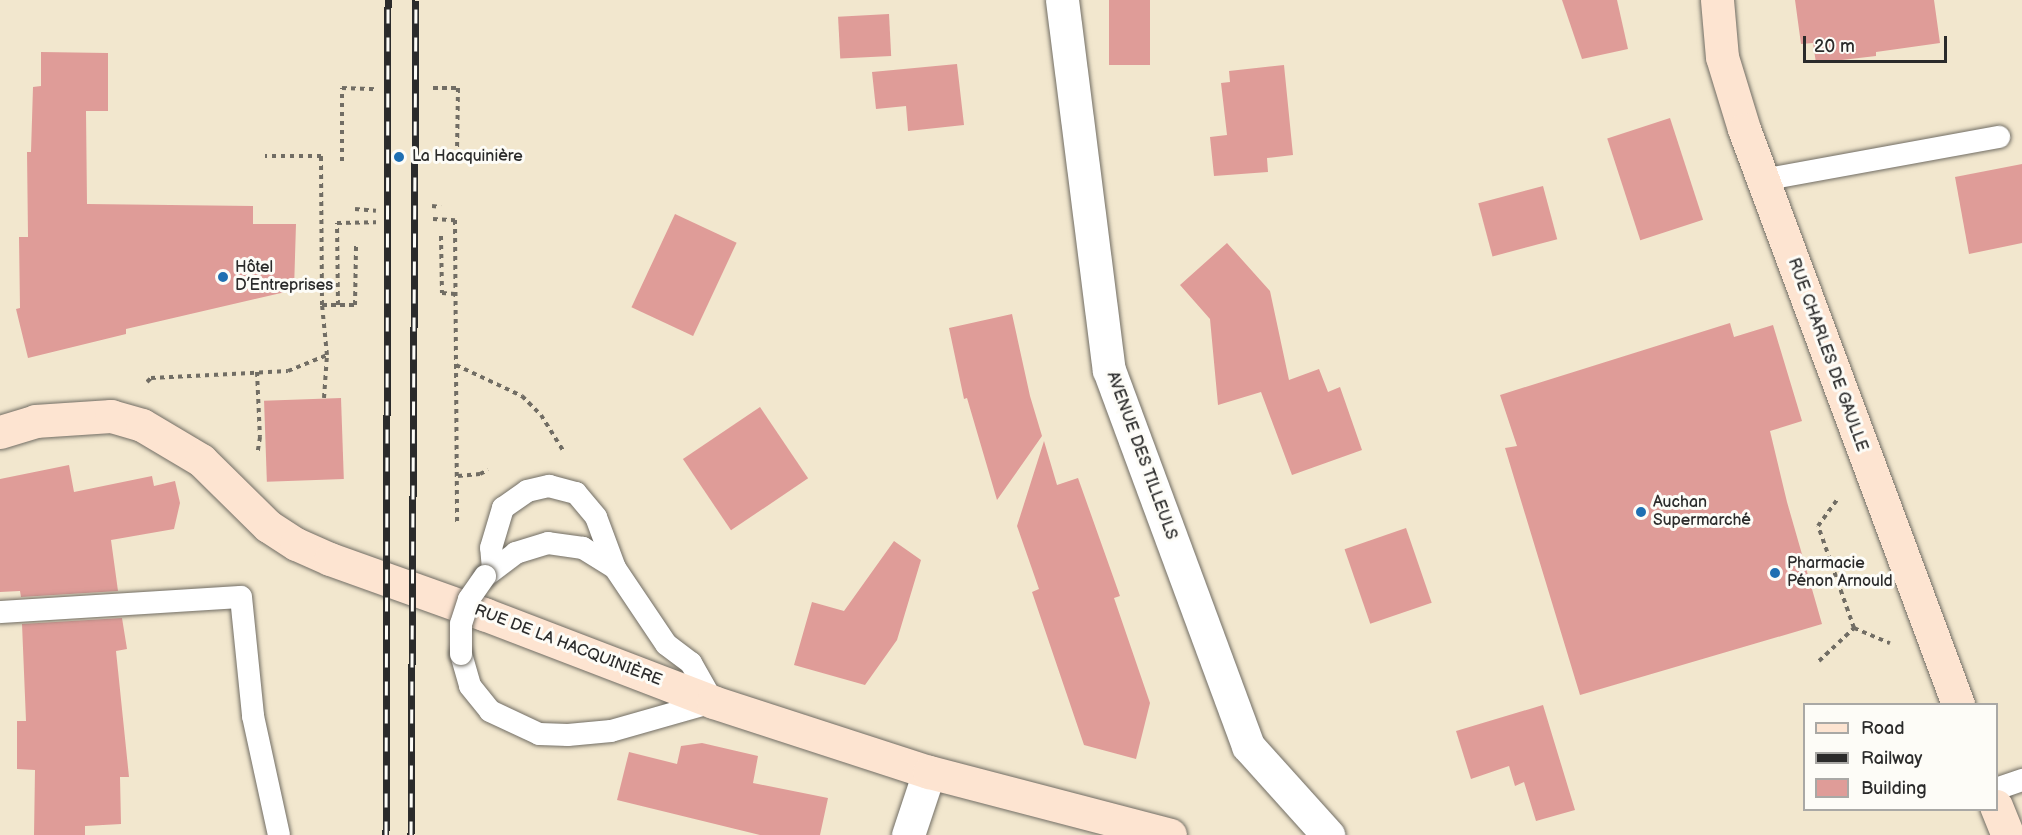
<!DOCTYPE html>
<html>
<head>
<meta charset="utf-8">
<style>
	body { margin:0 }
	#map { position:relative; width:2022px; height:835px; overflow:hidden; background:#f2e7ce; font-family:"Balsamiq Sans",sans-serif }
	div>[style] { position:absolute }
	[style*='--x'] { left:calc(var(--x)*1px); top:calc(var(--y)*1px); width:calc(var(--w)*1px); rotate:calc(var(--a)*1deg) }
	.building>* { inset:0; background:#df9c98; transform-origin:0 0 }
	.path>* { height:4px; margin-top:-2px; transform-origin:0; background:repeating-linear-gradient(90deg,#716d64 0 4.5px,transparent 0 9px) }
	.roads { filter:drop-shadow(0 0 2px #716d64) drop-shadow(0 0 2px #716d64) }
	.lane>* { height:22px; margin:-11px; padding:0 11px; transform-origin:11px; border-radius:11px; background:#fff }
	.street>* { height:33px; margin:-16.5px; padding:0 16.5px; transform-origin:16.5px; border-radius:16.5px; background:#fff }
	.secondary>* { height:33px; margin:-16.5px; padding:0 16.5px; transform-origin:16.5px; border-radius:16.5px; background:#fde4d1 }
	.rail>* { height:7px; margin-top:-3.5px; transform-origin:0; background:repeating-linear-gradient(90deg,#fdfcf7 0 14px,#2b2b2b 0 28px); box-sizing:border-box; border-block:2px solid #2b2b2b }
	.bridges { filter:drop-shadow(0 0 2px #716d64) drop-shadow(0 0 2px #716d64) }
	.lane-bridge>* { height:22px; margin:-11px; padding:0 11px; transform-origin:11px; border-radius:11px; background:#fff }
	.dots>* { width:16px; height:16px; translate:-50% -50%; box-sizing:border-box; border:3px solid #fdfcf7; border-radius:50% }
	span { translate:-50% -50%; white-space:nowrap; text-align:center; line-height:1.15; -webkit-text-stroke:6px #fdfcf7; paint-order:stroke }
	.poi-label { font-size:16px; color:#2b2b2b }
	.left { translate:0 -50%; text-align:left }
	.street-label { font-size:16px; color:#2b2b2b }
	.legend { position:absolute; left:1803px; top:703px; width:195px; height:108px; box-sizing:border-box; background:#fdfcf7; border:2px solid #a9a8a5; margin:0; padding:8px 10px; list-style:none; font-size:18px; color:#2b2b2b }
	.legend li { display:flex; align-items:center; gap:12px; height:30px }
	.legend b { width:30px; border:2px solid #a9a8a5 }
	.scale { position:absolute; left:1803px; top:36px; width:144px; height:27px; box-sizing:border-box; border:3px solid #2b2b2b; border-top:0; padding-left:8px; font-size:18px; line-height:21px; white-space:nowrap; color:#2b2b2b; -webkit-text-stroke:4px #fdfcf7; paint-order:stroke }
</style>
</head>
<body>
<div id="map">
	<div class="building">
		<i style="left:1109px;top:0;width:41px;height:65px"></i>
		<i style="clip-path:polygon(1562px 0,1617px 0,1628px 49px,1582px 59px)"></i>
		<i style="clip-path:polygon(1795px 0,1934px 0,1940px 43px,1876px 52px,1876px 56px,1816px 63px,1813px 43px,1801px 44px)"></i>
		<i style="left:889px;top:14px;width:42px;height:51px;rotate:87deg"></i>
		<i style="clip-path:polygon(41px 52px,108px 53px,108px 111px,86px 111px,87px 204px,253px 206px,253px 224px,296px 224px,294px 290px,126px 329px,126px 334px,28px 358px,16px 309px,20px 308px,19px 237px,28px 237px,27px 152px,31px 152px,33px 87px,41px 86px)"></i>
		<i style="clip-path:polygon(957px 64px,964px 125px,908px 131px,906px 106px,876px 109px,872px 72px)"></i>
		<i style="clip-path:polygon(1284px 65px,1293px 155px,1267px 158px,1268px 172px,1214px 176px,1210px 137px,1227px 135px,1221px 83px,1230px 82px,1229px 71px)"></i>
		<i style="left:1670px;top:118px;width:107px;height:66px;rotate:72deg"></i>
		<i style="clip-path:polygon(2022px 164px,2022px 243px,1969px 254px,1955px 177px)"></i>
		<i style="left:1543px;top:186px;width:55px;height:67px;rotate:75deg"></i>
		<i style="left:675px;top:214px;width:68px;height:103px;rotate:25deg"></i>
		<i style="clip-path:polygon(1227px 243px,1270px 291px,1289px 380px,1319px 369px,1328px 392px,1340px 387px,1362px 450px,1292px 475px,1261px 392px,1218px 405px,1210px 319px,1180px 285px)"></i>
		<i style="clip-path:polygon(1012px 314px,1030px 396px,1042px 436px,997px 500px,967px 398px,964px 399px,949px 328px)"></i>
		<i style="clip-path:polygon(1730px 323px,1734px 337px,1773px 325px,1802px 421px,1770px 431px,1787px 502px,1822px 624px,1580px 695px,1505px 448px,1517px 446px,1500px 395px)"></i>
		<i style="left:341px;top:398px;width:81px;height:77px;rotate:88deg"></i>
		<i style="left:760px;top:407px;width:86px;height:93px;rotate:56deg"></i>
		<i style="clip-path:polygon(1044px 441px,1057px 485px,1078px 478px,1120px 596px,1114px 598px,1150px 703px,1136px 759px,1084px 745px,1032px 592px,1039px 589px,1017px 526px)"></i>
		<i style="clip-path:polygon(69px 465px,74px 492px,152px 476px,154px 486px,175px 481px,180px 503px,174px 529px,111px 540px,118px 591px,21px 597px,20px 591px,0 592px,0 479px)"></i>
		<i style="left:1406px;top:528px;width:79px;height:65px;rotate:71deg"></i>
		<i style="clip-path:polygon(894px 541px,921px 560px,897px 640px,865px 685px,794px 665px,812px 602px,844px 611px)"></i>
		<i style="clip-path:polygon(122px 618px,127px 649px,116px 651px,129px 777px,120px 777px,121px 824px,85px 826px,85px 835px,34px 835px,35px 770px,17px 769px,17px 721px,26px 721px,22px 624px)"></i>
		<i style="clip-path:polygon(1543px 705px,1575px 810px,1536px 821px,1524px 782px,1515px 786px,1509px 766px,1471px 779px,1456px 731px)"></i>
		<i style="clip-path:polygon(702px 743px,758px 756px,753px 783px,828px 798px,820px 835px,760px 835px,617px 800px,629px 752px,677px 764px,681px 746px)"></i>
	</div>
	<div class="path">
		<i style="--x:433;--y:88;--w:25;--a:0"></i>
		<i style="--x:458;--y:88;--w:67;--a:90.9"></i>
		<i style="--x:342;--y:161;--w:73;--a:-90"></i>
		<i style="--x:342;--y:88;--w:35;--a:2"></i>
		<i style="--x:432;--y:206;--w:9;--a:6"></i>
		<i style="--x:355;--y:209;--w:21;--a:5"></i>
		<i style="--x:433;--y:219;--w:22;--a:3"></i>
		<i style="--x:455;--y:220;--w:303;--a:89.6"></i>
		<i style="--x:441;--y:236;--w:57;--a:89"></i>
		<i style="--x:442;--y:293;--w:13;--a:4"></i>
		<i style="--x:322;--y:305;--w:33;--a:0"></i>
		<i style="--x:355;--y:305;--w:60;--a:-89"></i>
		<i style="--x:338;--y:305;--w:82;--a:-90.7"></i>
		<i style="--x:337;--y:223;--w:39;--a:-1"></i>
		<i style="--x:456;--y:365;--w:73;--a:25.2"></i>
		<i style="--x:522;--y:396;--w:27;--a:45"></i>
		<i style="--x:541;--y:415;--w:44;--a:58.1"></i>
		<i style="--x:257;--y:372;--w:65;--a:87.4"></i>
		<i style="--x:260;--y:437;--w:18;--a:99"></i>
		<i style="--x:147;--y:382;--w:6;--a:-45"></i>
		<i style="--x:151;--y:378;--w:137;--a:-2.9"></i>
		<i style="--x:288;--y:371;--w:42;--a:-22.3"></i>
		<i style="--x:327;--y:355;--w:50;--a:-95.7"></i>
		<i style="--x:322;--y:305;--w:149;--a:-90.4"></i>
		<i style="--x:321;--y:156;--w:56;--a:180"></i>
		<i style="--x:324;--y:398;--w:43;--a:-86"></i>
		<i style="--x:458;--y:476;--w:22;--a:-5"></i>
		<i style="--x:480;--y:474;--w:9;--a:-27"></i>
		<i style="--x:1854;--y:628;--w:39;--a:23"></i>
		<i style="--x:1819;--y:661;--w:48;--a:-43.3"></i>
		<i style="--x:1854;--y:628;--w:108;--a:-109.4"></i>
		<i style="--x:1818;--y:526;--w:32;--a:-54"></i>
	</div>
	<div class="roads">
		<div class="lane">
			<i style="--x:1762;--y:180;--w:241;--a:-10.3"></i>
			<i style="--x:493;--y:569;--w:21;--a:-95"></i>
			<i style="--x:491;--y:548;--w:42;--a:-73.3"></i>
			<i style="--x:503;--y:508;--w:29;--a:-35"></i>
			<i style="--x:527;--y:491;--w:23;--a:-13"></i>
			<i style="--x:549;--y:486;--w:28;--a:15"></i>
			<i style="--x:576;--y:493;--w:31;--a:50"></i>
			<i style="--x:596;--y:517;--w:54;--a:69.6"></i>
			<i style="--x:0;--y:612;--w:241;--a:-3.6"></i>
			<i style="--x:241;--y:597;--w:120;--a:84.2"></i>
			<i style="--x:253;--y:716;--w:122;--a:77.7"></i>
			<i style="--x:461;--y:654;--w:33;--a:74"></i>
			<i style="--x:470;--y:686;--w:32;--a:51"></i>
			<i style="--x:490;--y:711;--w:54;--a:25.1"></i>
			<i style="--x:539;--y:734;--w:29;--a:2"></i>
			<i style="--x:568;--y:735;--w:43;--a:-5.3"></i>
			<i style="--x:611;--y:731;--w:106;--a:-15.9"></i>
			<i style="--x:713;--y:702;--w:45;--a:-119.4"></i>
			<i style="--x:691;--y:663;--w:31;--a:-143"></i>
			<i style="--x:666;--y:644;--w:92;--a:-123.9"></i>
			<i style="--x:615;--y:568;--w:38;--a:-148"></i>
			<i style="--x:583;--y:548;--w:35;--a:-172"></i>
			<i style="--x:548;--y:543;--w:34;--a:163"></i>
			<i style="--x:516;--y:553;--w:39;--a:143"></i>
			<i style="--x:1996;--y:789;--w:28;--a:-19"></i>
		</div>
		<div class="street">
			<i style="--x:1062;--y:0;--w:373;--a:82.8"></i>
			<i style="--x:1109;--y:370;--w:401;--a:69.7"></i>
			<i style="--x:1248;--y:746;--w:120;--a:48"></i>
			<i style="--x:908;--y:835;--w:66;--a:-71.6"></i>
		</div>
		<div class="secondary">
			<i style="--x:1717;--y:0;--w:57;--a:85"></i>
			<i style="--x:1722;--y:57;--w:75;--a:73"></i>
			<i style="--x:1744;--y:129;--w:614;--a:69.59"></i>
			<i style="--x:0;--y:432;--w:37;--a:-17"></i>
			<i style="--x:35;--y:421;--w:76;--a:-3.8"></i>
			<i style="--x:111;--y:416;--w:32;--a:16"></i>
			<i style="--x:142;--y:425;--w:69;--a:30.7"></i>
			<i style="--x:201;--y:460;--w:94;--a:44.6"></i>
			<i style="--x:268;--y:526;--w:33;--a:33"></i>
			<i style="--x:296;--y:544;--w:37;--a:24"></i>
			<i style="--x:330;--y:559;--w:164;--a:19.7"></i>
			<i style="--x:484;--y:614;--w:245;--a:21"></i>
			<i style="--x:713;--y:702;--w:227;--a:18"></i>
			<i style="--x:929;--y:772;--w:249;--a:14.6"></i>
			<i style="--x:1996;--y:806;--w:31;--a:68"></i>
		</div>
	</div>
	<div class="rail">
		<i style="--x:386;--y:835;--w:835;--a:-89.86"></i>
		<i style="--x:411;--y:835;--w:835;--a:-89.66"></i>
	</div>
	<div class="bridges">
		<div class="lane-bridge">
			<i style="--x:461;--y:654;--w:30;--a:-90"></i>
			<i style="--x:461;--y:624;--w:26;--a:-72"></i>
			<i style="--x:469;--y:599;--w:28;--a:-55"></i>
		</div>
	</div>
	<div class="dots">
		<i style="left:399px;top:157px;background:#1f6fb2"></i>
		<i style="left:223px;top:277px;background:#1f6fb2"></i>
		<i style="left:1641px;top:512px;background:#1f6fb2"></i>
		<i style="left:1775px;top:573px;background:#1f6fb2"></i>
	</div>
	<div class="poi-label">
		<span class="left" style="left:412px;top:157px">La Hacquinière</span>
		<span class="left" style="left:235px;top:277px">Hôtel<br>D’Entreprises</span>
		<span class="left" style="left:1653px;top:512px">Auchan<br>Supermarché</span>
		<span class="left" style="left:1787px;top:573px">Pharmacie<br>Pénon Arnould</span>
	</div>
	<div class="street-label">
		<span style="left:1827px;top:355px;rotate:70deg">RUE CHARLES DE GAULLE</span>
		<span style="left:1141px;top:456px;rotate:70deg">AVENUE DES TILLEULS</span>
		<span style="left:568px;top:646px;rotate:21deg">RUE DE LA HACQUINIÈRE</span>
	</div>
	<ul class="legend">
	<li><b style="height:8px;background:#fde4d1"></b>Road</li>
	<li><b style="height:8px;background:#2b2b2b"></b>Railway</li>
	<li><b style="height:16px;background:#df9c98"></b>Building</li>
	</ul>
	<div class="scale">20 m</div>
</div>
</body>
</html>
